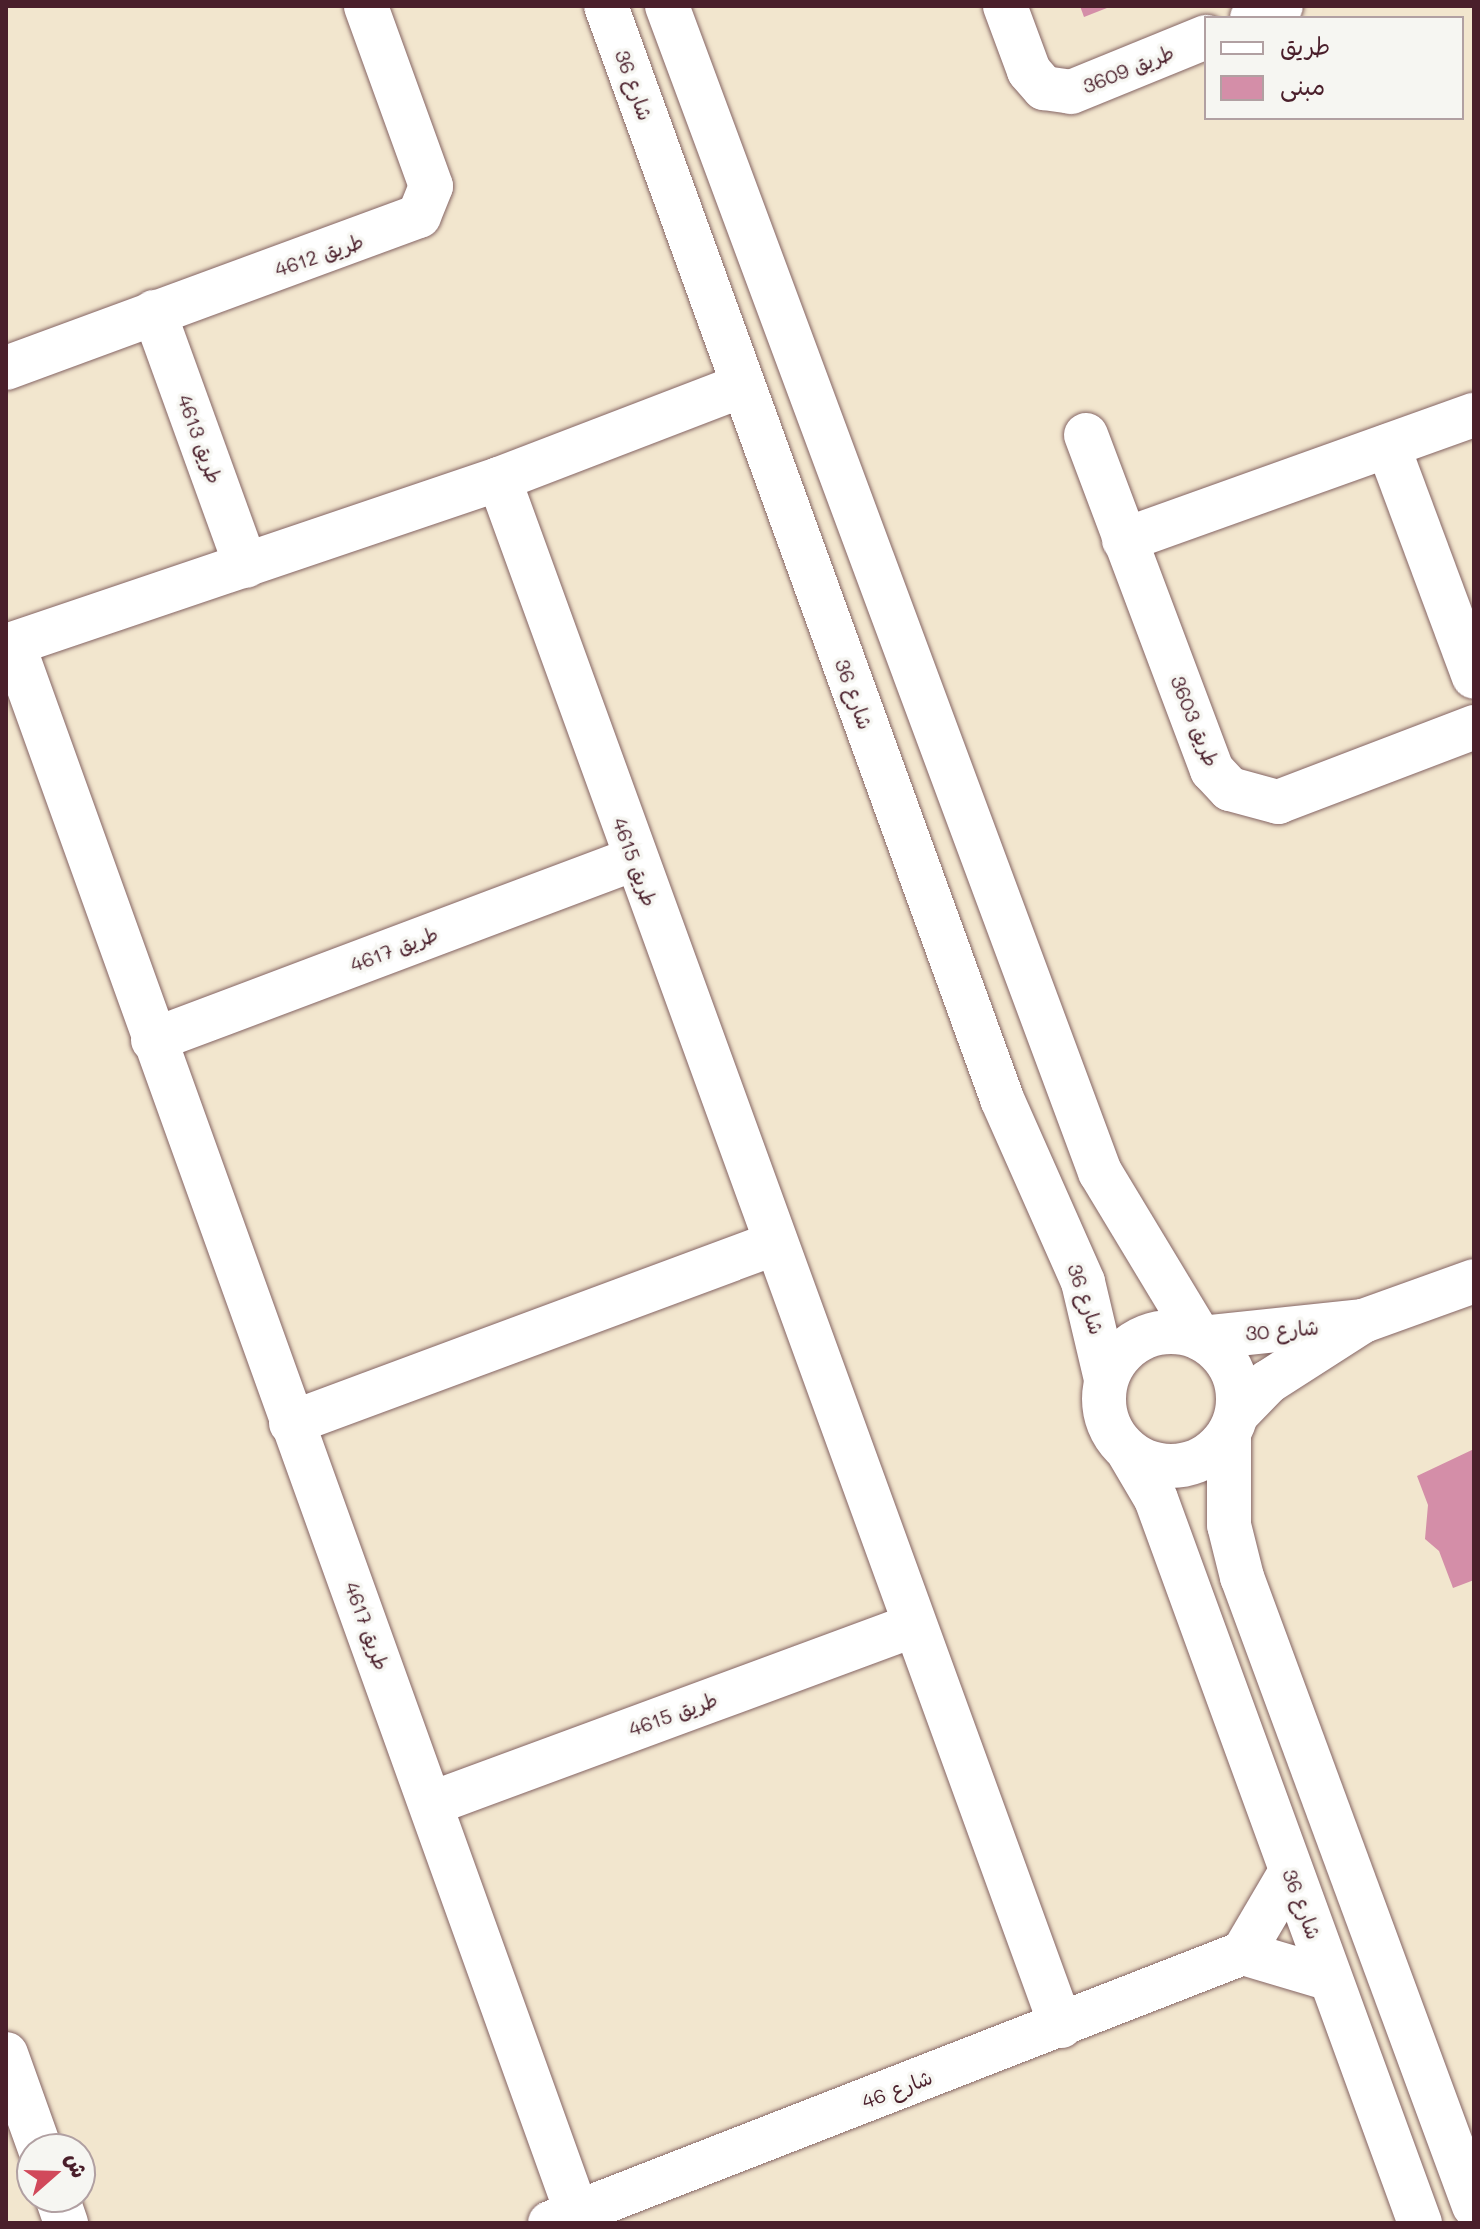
<!DOCTYPE html>
<html>
<head>
<meta charset="utf-8">
<style>
	body { margin:0 }
	#map { position:relative; width:1480px; height:2229px; overflow:hidden; background:#f2e6ce; font-family:Mali,"Playpen Sans Arabic",sans-serif }
	div>[style] { position:absolute }
	[style*='--x'] { left:calc(var(--x)*1px); top:calc(var(--y)*1px); width:calc(var(--w)*1px); rotate:calc(var(--a)*1deg) }
	.building>* { inset:0; background:#d48ea8 }
	.roads { filter:drop-shadow(0 0 2px #856564) drop-shadow(0 0 2px #856564) }
	.minor>* { height:44px; margin:-22px; padding:0 22px; transform-origin:22px; border-radius:22px; background:#fff }
	.minor>.ring { margin:-22px; padding:0; box-sizing:content-box; background:none; border:44px solid #fff; border-radius:50% }
	span { translate:-50% -50%; white-space:nowrap; text-align:center; line-height:1.15; -webkit-text-stroke:7px #f6f6f2; paint-order:stroke }
	.street-label { font-size:20px; color:#4a1f2b }
	.frame { position:absolute; inset:0; border:8px solid #4a1f2b; pointer-events:none }
	.legend { position:absolute; left:1204px; top:16px; width:260px; height:104px; box-sizing:border-box; background:#f6f6f2; border:2px solid #b1a0a2; margin:0; padding:10px 14px; list-style:none; font-size:24px; color:#4a1f2b }
	.legend li { display:flex; align-items:center; gap:16px; height:40px }
	.legend b { width:40px; border:2px solid #b1a0a2 }
	.north { position:absolute; left:16px; top:2133px; width:80px; height:80px; box-sizing:border-box; background:#f6f6f2; border:2px solid #b1a0a2; border-radius:50%; rotate:70deg; font-size:22px; font-weight:700; line-height:32px; text-align:center; color:#4a1f2b }
	.north::after { content:''; display:block; margin:auto; width:28px; height:36px; background:#d1495b; clip-path:polygon(50% 0,100% 100%,50% 72%,0 100%) }
</style>
</head>
<body>
<div id="map">
	<div class="building">
		<i style="clip-path:polygon(1080px 6px,1112px 6px,1084px 17px)"></i>
		<i style="clip-path:polygon(1474px 1449px,1474px 1580px,1453px 1588px,1439px 1551px,1425px 1539px,1428px 1505px,1417px 1476px)"></i>
	</div>
	<div class="roads">
		<div class="minor">
			<i style="--x:606;--y:6;--w:1163;--a:70.08"></i>
			<i style="--x:1002;--y:1099;--w:200;--a:66.1"></i>
			<i style="--x:1083;--y:1282;--w:100;--a:76.7"></i>
			<i style="--x:667;--y:6;--w:1244;--a:69.63"></i>
			<i style="--x:1100;--y:1172;--w:194;--a:58.9"></i>
			<i style="--x:1200;--y:1338;--w:164;--a:-6"></i>
			<i style="--x:1005;--y:6;--w:69;--a:69.7"></i>
			<i style="--x:1029;--y:71;--w:23;--a:49"></i>
			<i style="--x:1044;--y:88;--w:27;--a:8"></i>
			<i style="--x:1071;--y:92;--w:146;--a:-22.2"></i>
			<i style="--x:1252;--y:18;--w:31;--a:-22"></i>
			<i style="--x:154;--y:312;--w:270;--a:70.1"></i>
			<i style="--x:6;--y:368;--w:440;--a:-20.2"></i>
			<i style="--x:419;--y:216;--w:32;--a:-68"></i>
			<i style="--x:431;--y:186;--w:191;--a:-109.9"></i>
			<i style="--x:1086;--y:435;--w:358;--a:69.4"></i>
			<i style="--x:1212;--y:770;--w:26;--a:47"></i>
			<i style="--x:1230;--y:789;--w:50;--a:15.2"></i>
			<i style="--x:1278;--y:802;--w:210;--a:-20.9"></i>
			<i style="--x:1388;--y:446;--w:246;--a:69.6"></i>
			<i style="--x:499;--y:479;--w:1646;--a:70.03"></i>
			<i style="--x:1124;--y:540;--w:372;--a:-19.7"></i>
			<i style="--x:13;--y:644;--w:1667;--a:70.23"></i>
			<i style="--x:6;--y:646;--w:521;--a:-18.71"></i>
			<i style="--x:499;--y:479;--w:259;--a:-21"></i>
			<i style="--x:153;--y:1040;--w:514;--a:-20.62"></i>
			<i class="ring" style="left:1104px;top:1332px;width:90px;height:90px"></i>
			<i style="--x:1237;--y:1414;--w:45;--a:-45.9"></i>
			<i style="--x:1268;--y:1382;--w:113;--a:-32.7"></i>
			<i style="--x:1363;--y:1321;--w:118;--a:-19.8"></i>
			<i style="--x:291;--y:1423;--w:514;--a:-20.37"></i>
			<i style="--x:1229;--y:1435;--w:90;--a:90"></i>
			<i style="--x:1229;--y:1525;--w:54;--a:76"></i>
			<i style="--x:1242;--y:1577;--w:670;--a:69.75"></i>
			<i style="--x:1129;--y:1453;--w:53;--a:59.6"></i>
			<i style="--x:1156;--y:1499;--w:771;--a:69.97"></i>
			<i style="--x:433;--y:1803;--w:511;--a:-20.28"></i>
			<i style="--x:1243;--y:1953;--w:91;--a:16.6"></i>
			<i style="--x:6;--y:2054;--w:101;--a:70.3"></i>
			<i style="--x:57;--y:2197;--w:28;--a:71"></i>
			<i style="--x:550;--y:2223;--w:744;--a:-21.29"></i>
			<i style="--x:1243;--y:1953;--w:93;--a:-59.6"></i>
		</div>
	</div>
	<div class="street-label">
		<span style="left:1128px;top:69px;rotate:-22deg">طريق 3609</span>
		<span style="left:634px;top:85px;rotate:70deg">شارع 36</span>
		<span style="left:319px;top:255px;rotate:-19deg">طريق 4612</span>
		<span style="left:200px;top:439px;rotate:70deg">طريق 4613</span>
		<span style="left:854px;top:694px;rotate:70deg">شارع 36</span>
		<span style="left:1195px;top:721px;rotate:68deg">طريق 3603</span>
		<span style="left:635px;top:862px;rotate:70deg">طريق 4615</span>
		<span style="left:394px;top:949px;rotate:-21deg">طريق 4617</span>
		<span style="left:1086px;top:1299px;rotate:71deg">شارع 36</span>
		<span style="left:1282px;top:1330px;rotate:-5deg">شارع 30</span>
		<span style="left:367px;top:1626px;rotate:70deg">طريق 4617</span>
		<span style="left:673px;top:1714px;rotate:-20deg">طريق 4615</span>
		<span style="left:1302px;top:1904px;rotate:69deg">شارع 36</span>
		<span style="left:897px;top:2089px;rotate:-21deg">شارع 46</span>
	</div>
	<div class="frame"></div>
	<ul class="legend">
	<li><b style="height:10px;background:#fff"></b>طريق</li>
	<li><b style="height:22px;background:#d48ea8"></b>مبنى</li>
	</ul>
	<div class="north">ش</div>
</div>
</body>
</html>
